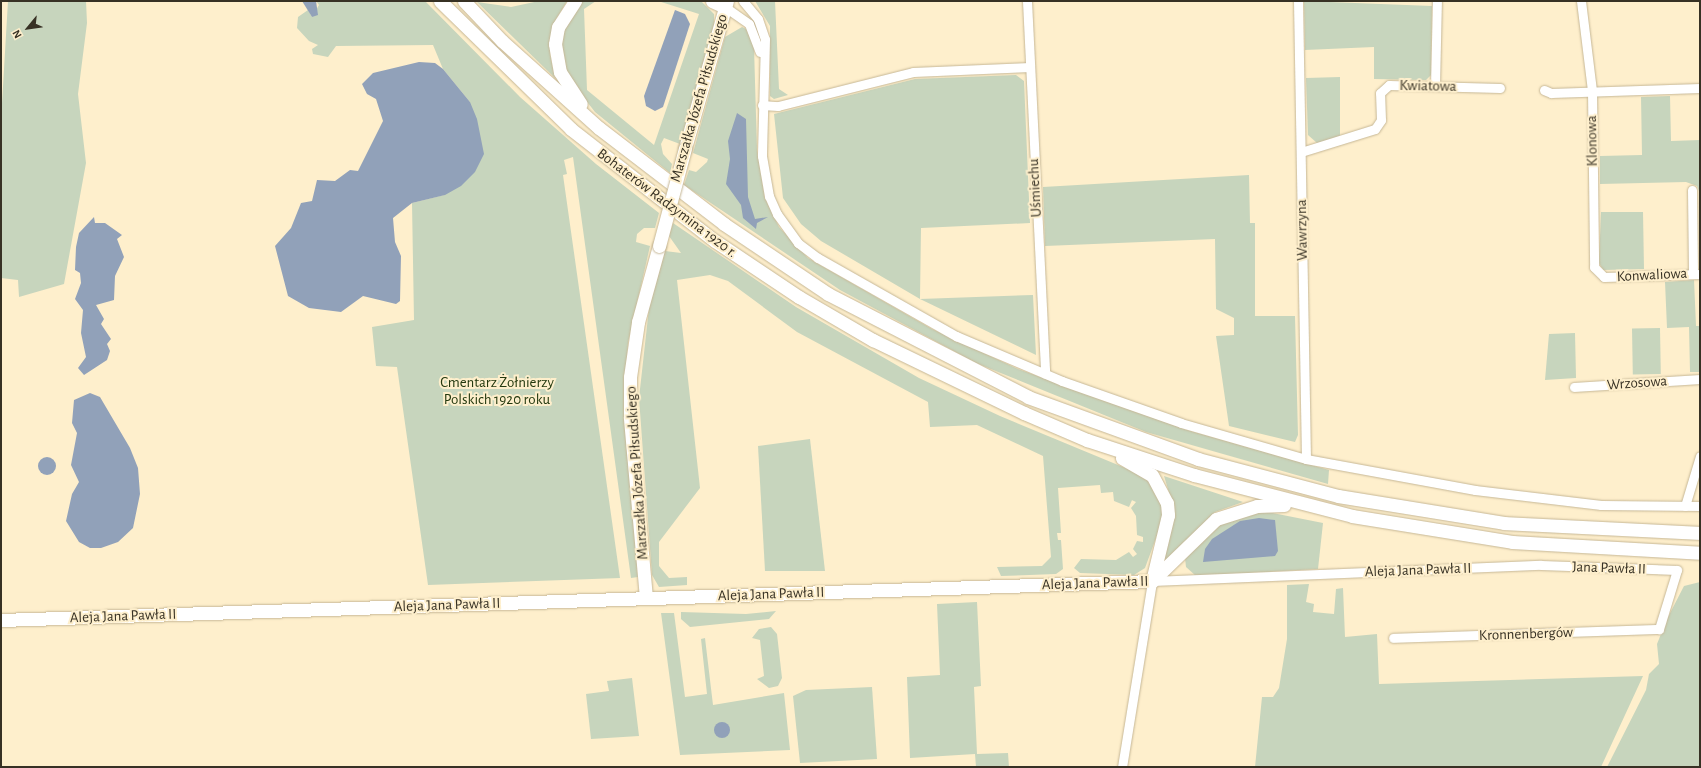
<!DOCTYPE html>
<html>
<head>
<meta charset="utf-8">
<style>
	body { margin:0 }
	#map { position:relative; width:1701px; height:768px; overflow:hidden; background:#feefcc; font-family:"Alegreya Sans",sans-serif }
	div>[style] { position:absolute }
	[style*='--x'] { left:calc(var(--x)*1px); top:calc(var(--y)*1px); width:calc(var(--w)*1px); rotate:calc(var(--a)*1deg) }
	.green>* { inset:0; background:#c7d5bd; transform-origin:0 0 }
	.water>* { inset:0; background:#91a1b9 }
	.round { border-radius:50% }
	.roads { filter:drop-shadow(0 0 1px #c6b796) drop-shadow(0 0 1px #c6b796) }
	.street>* { height:9px; margin:-4.5px; padding:0 4.5px; transform-origin:4.5px; border-radius:4.5px; background:#fff }
	.secondary>* { height:13px; margin:-6.5px; padding:0 6.5px; transform-origin:6.5px; border-radius:6.5px; background:#fff }
	.bridges { filter:drop-shadow(0 0 1px #c6b796) drop-shadow(0 0 1px #c6b796) }
	.secondary-bridge>* { height:13px; margin:-6.5px; padding:0 6.5px; transform-origin:6.5px; border-radius:6.5px; background:#fff }
	span { translate:-50% -50%; white-space:nowrap; text-align:center; line-height:1.15; -webkit-text-stroke:4px #feefcc; paint-order:stroke }
	.street-label { font-size:15px; color:#373124 }
	.park-label { font-size:15px; color:#23380e }
	.frame { position:absolute; inset:0; border:2px solid #373124; pointer-events:none }
	.north { position:absolute; left:8px; top:8px; width:40px; height:40px; -webkit-text-stroke:3px #feefcc; paint-order:stroke; rotate:241deg; font-size:11px; font-weight:700; line-height:16px; text-align:center; color:#373124 }
	.north::after { content:''; display:block; margin:auto; width:14px; height:18px; background:#373124; clip-path:polygon(50% 0,100% 100%,50% 72%,0 100%) }
</style>
</head>
<body>
<div id="map">
	<div class="green">
		<i style="clip-path:polygon(8px 1px,86px 1px,87px 23px,78px 94px,86px 163px,64px 284px,19px 297px,18px 280px,1px 278px,1px 120px)"></i>
		<i style="clip-path:polygon(316px 1px,425px 1px,520px 97px,596px 164px,659px 213px,655px 228px,644px 228px,637px 234px,636px 242px,650px 246px,628px 343px,625px 396px,638px 577px,631px 578px,573px 157px,564px 160px,567px 174px,563px 175px,620px 578px,428px 585px,397px 367px,376px 366px,372px 327px,414px 320px,412px 203px,444px 195px,470px 102px,443px 69px,433px 45px,336px 46px,328px 57px,313px 54px,312px 49px,318px 45px,309px 41px,297px 28px,298px 17px,308px 10px,312px 17px,319px 5px)"></i>
		<i style="clip-path:polygon(539px 1px,567px 1px,555px 21px,550px 54px,555px 78px,477px 2px,511px 7px)"></i>
		<i style="clip-path:polygon(582px 1px,596px 1px,584px 9px,587px 90px,654px 145px,699px 14px,658px 1px,701px 1px,714px 14px,714px 27px,680px 144px,664px 138px,661px 144px,663px 154px,672px 164px,670px 173px,595px 112px,567px 76px,561px 48px,563px 29px)"></i>
		<i style="clip-path:polygon(755px 1px,775px 1px,779px 89px,788px 95px,774px 99px,770px 96px,770px 26px)"></i>
		<i style="clip-path:polygon(1304px 1px,1432px 6px,1431px 75px,1426px 80px,1374px 79px,1374px 47px,1305px 50px)"></i>
		<i style="clip-path:polygon(742px 27px,748px 30px,754px 47px,757px 150px,765px 198px,779px 227px,808px 258px,932px 329px,1018px 369px,1187px 430px,1329px 470px,1328px 484px,1146px 432px,976px 363px,840px 290px,684px 185px,689px 170px,696px 172px,707px 162px,708px 159px,693px 153px,725px 37px)"></i>
		<i style="clip-path:polygon(1016px 75px,1024px 81px,1030px 223px,921px 228px,920px 299px,1033px 295px,1036px 355px,920px 299px,821px 241px,801px 224px,783px 198px,774px 114px,915px 79px)"></i>
		<i style="clip-path:polygon(1340px 77px,1340px 137px,1317px 143px,1308px 135px,1306px 78px)"></i>
		<i style="clip-path:polygon(1670px 96px,1671px 141px,1700px 140px,1700px 194px,1697px 186px,1686px 182px,1600px 184px,1600px 156px,1642px 155px,1641px 97px)"></i>
		<i style="clip-path:polygon(1249px 175px,1250px 223px,1255px 223px,1255px 316px,1295px 316px,1298px 435px,1295px 442px,1229px 426px,1216px 336px,1234px 335px,1234px 318px,1216px 309px,1215px 239px,1045px 246px,1043px 187px)"></i>
		<i style="clip-path:polygon(1601px 212px,1643px 212px,1644px 269px,1603px 270px,1599px 263px)"></i>
		<i style="clip-path:polygon(673px 223px,796px 307px,919px 378px,1000px 416px,1147px 477px,1159px 491px,1163px 519px,1145px 568px,1134px 575px,1080px 573px,1074px 568px,1081px 559px,1116px 560px,1129px 552px,1133px 557px,1137px 554px,1133px 549px,1137px 541px,1143px 542px,1143px 537px,1137px 535px,1136px 516px,1131px 508px,1136px 502px,1121px 495px,1132px 500px,1129px 507px,1114px 501px,1113px 492px,1101px 493px,1100px 485px,1058px 488px,1061px 533px,1057px 533px,1058px 540px,1061px 540px,1063px 569px,1056px 574px,1001px 576px,997px 567px,1042px 566px,1051px 557px,1043px 456px,977px 425px,930px 427px,928px 402px,797px 332px,728px 281px,710px 275px,677px 280px,700px 488px,659px 542px,659px 566px,669px 578px,687px 577px,687px 585px,659px 587px,652px 575px,639px 398px,649px 308px,665px 251px,681px 253px,669px 236px)"></i>
		<i style="clip-path:polygon(1694px 280px,1696px 326px,1700px 326px,1700px 372px,1690px 372px,1689px 327px,1667px 328px,1665px 282px)"></i>
		<i style="left:1660px;top:328px;width:46px;height:28px;rotate:89deg"></i>
		<i style="clip-path:polygon(1575px 333px,1576px 378px,1545px 380px,1549px 334px)"></i>
		<i style="clip-path:polygon(810px 439px,825px 571px,765px 571px,758px 446px)"></i>
		<i style="clip-path:polygon(1164px 476px,1243px 502px,1215px 512px,1167px 564px,1160px 561px,1171px 499px)"></i>
		<i style="clip-path:polygon(1262px 511px,1323px 523px,1318px 569px,1196px 576px,1186px 567px,1185px 558px,1217px 525px)"></i>
		<i style="clip-path:polygon(1700px 582px,1700px 767px,1607px 767px,1646px 690px,1649px 674px,1659px 664px,1657px 644px,1667px 619px,1684px 586px)"></i>
		<i style="clip-path:polygon(1309px 584px,1306px 602px,1314px 604px,1313px 612px,1334px 614px,1336px 589px,1343px 588px,1345px 637px,1377px 634px,1379px 684px,1643px 676px,1601px 767px,1255px 767px,1262px 697px,1273px 697px,1279px 688px,1287px 639px,1287px 585px)"></i>
		<i style="clip-path:polygon(977px 602px,981px 686px,974px 687px,977px 754px,1008px 753px,1009px 767px,976px 767px,975px 754px,910px 758px,907px 677px,940px 675px,937px 604px)"></i>
		<i style="clip-path:polygon(776px 611px,769px 619px,690px 627px,681px 619px,681px 612px,746px 614px)"></i>
		<i style="clip-path:polygon(661px 613px,674px 613px,685px 697px,707px 694px,701px 639px,705px 638px,713px 705px,784px 693px,790px 750px,680px 755px)"></i>
		<i style="clip-path:polygon(771px 627px,777px 634px,782px 678px,778px 686px,769px 688px,757px 679px,764px 676px,760px 640px,752px 638px,759px 629px)"></i>
		<i style="clip-path:polygon(632px 678px,639px 736px,591px 739px,586px 694px,609px 691px,607px 681px)"></i>
		<i style="clip-path:polygon(872px 687px,877px 759px,800px 763px,793px 696px,806px 690px)"></i>
	</div>
	<div class="water">
		<i style="clip-path:polygon(302px 1px,316px 1px,318px 15px,312px 17px)"></i>
		<i style="clip-path:polygon(675px 10px,685px 14px,690px 24px,663px 107px,655px 111px,646px 106px,644px 96px)"></i>
		<i style="clip-path:polygon(419px 62px,435px 63px,443px 69px,470px 102px,477px 119px,484px 154px,475px 172px,461px 186px,445px 195px,412px 203px,393px 218px,395px 242px,401px 256px,400px 301px,396px 304px,363px 296px,341px 312px,309px 308px,288px 296px,275px 246px,291px 228px,301px 203px,312px 201px,317px 180px,335px 181px,350px 170px,358px 171px,383px 121px,376px 99px,367px 94px,362px 84px,373px 73px)"></i>
		<i style="clip-path:polygon(737px 113px,746px 119px,748px 197px,755px 219px,768px 217px,757px 223px,756px 229px,743px 218px,741px 205px,726px 184px,730px 159px,728px 141px)"></i>
		<i style="clip-path:polygon(94px 217px,95px 223px,105px 223px,122px 235px,117px 239px,124px 257px,115px 276px,114px 300px,96px 305px,104px 319px,101px 324px,111px 339px,107px 344px,110px 351px,107px 360px,84px 375px,78px 368px,86px 357px,81px 333px,83px 310px,75px 299px,81px 283px,80px 273px,75px 270px,76px 247px,79px 233px)"></i>
		<i style="clip-path:polygon(90px 393px,100px 397px,130px 448px,138px 468px,140px 494px,133px 528px,118px 542px,101px 548px,90px 548px,79px 542px,66px 521px,72px 494px,79px 482px,71px 465px,77px 433px,72px 423px,74px 400px)"></i>
		<i class="round" style="left:38px;top:457px;width:18px;height:18px"></i>
		<i style="clip-path:polygon(1259px 518px,1275px 520px,1278px 551px,1275px 556px,1203px 562px,1205px 549px,1212px 539px,1240px 521px)"></i>
		<i class="round" style="left:714px;top:722px;width:16px;height:16px"></i>
	</div>
	<div class="roads">
		<div class="street">
			<i style="--x:743;--y:1;--w:23;--a:50"></i>
			<i style="--x:758;--y:19;--w:21;--a:71"></i>
			<i style="--x:765;--y:39;--w:117;--a:91.5"></i>
			<i style="--x:762;--y:156;--w:41;--a:80.1"></i>
			<i style="--x:769;--y:196;--w:20;--a:66"></i>
			<i style="--x:777;--y:214;--w:36;--a:54"></i>
			<i style="--x:798;--y:243;--w:25;--a:37"></i>
			<i style="--x:818;--y:258;--w:159;--a:29.5"></i>
			<i style="--x:956;--y:336;--w:115;--a:23"></i>
			<i style="--x:1062;--y:381;--w:126;--a:19.4"></i>
			<i style="--x:1181;--y:423;--w:130;--a:16.1"></i>
			<i style="--x:1306;--y:459;--w:172;--a:10.4"></i>
			<i style="--x:1475;--y:490;--w:127;--a:6.8"></i>
			<i style="--x:1601;--y:505;--w:99;--a:0.6"></i>
			<i style="--x:1027;--y:1;--w:373;--a:87.2"></i>
			<i style="--x:1298;--y:1;--w:458;--a:89"></i>
			<i style="--x:1581;--y:1;--w:91;--a:83"></i>
			<i style="--x:1592;--y:91;--w:176;--a:89.3"></i>
			<i style="--x:1594;--y:267;--w:14;--a:45"></i>
			<i style="--x:1604;--y:277;--w:96;--a:-1.8"></i>
			<i style="--x:725;--y:7;--w:29;--a:35"></i>
			<i style="--x:749;--y:24;--w:30;--a:69"></i>
			<i style="--x:1435;--y:86;--w:85;--a:-88.7"></i>
			<i style="--x:1544;--y:90;--w:8;--a:23"></i>
			<i style="--x:1551;--y:93;--w:149;--a:-1.9"></i>
			<i style="--x:762;--y:105;--w:16;--a:4"></i>
			<i style="--x:778;--y:106;--w:139;--a:-14.1"></i>
			<i style="--x:913;--y:72;--w:117;--a:-2.4"></i>
			<i style="--x:1301;--y:152;--w:77;--a:-17.3"></i>
			<i style="--x:1375;--y:129;--w:11;--a:-56"></i>
			<i style="--x:1381;--y:120;--w:27;--a:-92"></i>
			<i style="--x:1380;--y:93;--w:12;--a:-42"></i>
			<i style="--x:1389;--y:85;--w:111;--a:1.5"></i>
			<i style="--x:1692;--y:190;--w:82;--a:89.3"></i>
			<i style="--x:1574;--y:387;--w:126;--a:-3.6"></i>
			<i style="--x:1685;--y:506;--w:52;--a:-73.3"></i>
			<i style="--x:1122;--y:767;--w:188;--a:-80.8"></i>
			<i style="--x:1152;--y:581;--w:389;--a:-2.4"></i>
			<i style="--x:1541;--y:565;--w:136;--a:2.1"></i>
			<i style="--x:1677;--y:570;--w:62;--a:107"></i>
			<i style="--x:1659;--y:629;--w:266;--a:178.1"></i>
		</div>
		<div class="secondary">
			<i style="--x:440;--y:1;--w:183;--a:44.3"></i>
			<i style="--x:571;--y:129;--w:182;--a:37.9"></i>
			<i style="--x:715;--y:241;--w:101;--a:33.7"></i>
			<i style="--x:799;--y:297;--w:86;--a:30.2"></i>
			<i style="--x:873;--y:340;--w:168;--a:25.8"></i>
			<i style="--x:1024;--y:413;--w:69;--a:23.2"></i>
			<i style="--x:1087;--y:440;--w:113;--a:18.1"></i>
			<i style="--x:1194;--y:475;--w:163;--a:14.5"></i>
			<i style="--x:1352;--y:516;--w:162;--a:9.2"></i>
			<i style="--x:1512;--y:542;--w:188;--a:3.3"></i>
			<i style="--x:464;--y:1;--w:55;--a:46.5"></i>
			<i style="--x:502;--y:41;--w:130;--a:41.9"></i>
			<i style="--x:599;--y:128;--w:158;--a:37.5"></i>
			<i style="--x:724;--y:224;--w:125;--a:33.9"></i>
			<i style="--x:828;--y:294;--w:225;--a:27.2"></i>
			<i style="--x:1028;--y:397;--w:181;--a:20"></i>
			<i style="--x:1198;--y:459;--w:145;--a:14.8"></i>
			<i style="--x:1338;--y:496;--w:168;--a:9.2"></i>
			<i style="--x:1504;--y:523;--w:196;--a:2.9"></i>
			<i style="--x:575;--y:1;--w:31;--a:123"></i>
			<i style="--x:558;--y:27;--w:17;--a:100"></i>
			<i style="--x:555;--y:44;--w:28;--a:80"></i>
			<i style="--x:560;--y:72;--w:38;--a:57"></i>
			<i style="--x:712;--y:1;--w:14;--a:25"></i>
			<i style="--x:685;--y:148;--w:153;--a:-74.1"></i>
			<i style="--x:1122;--y:458;--w:34;--a:30"></i>
			<i style="--x:1152;--y:475;--w:32;--a:62"></i>
			<i style="--x:1167;--y:503;--w:12;--a:85"></i>
			<i style="--x:1168;--y:515;--w:68;--a:103.6"></i>
			<i style="--x:1152;--y:581;--w:89;--a:-44.1"></i>
			<i style="--x:1216;--y:519;--w:43;--a:-17.6"></i>
			<i style="--x:1257;--y:506;--w:27;--a:-2"></i>
			<i style="--x:646;--y:598;--w:182;--a:-95.1"></i>
			<i style="--x:630;--y:417;--w:40;--a:-90"></i>
			<i style="--x:630;--y:377;--w:56;--a:-81.7"></i>
			<i style="--x:638;--y:322;--w:79;--a:-74.6"></i>
			<i style="--x:1;--y:620;--w:1152;--a:-1.94"></i>
		</div>
	</div>
	<div class="bridges">
		<div class="secondary-bridge">
			<i style="--x:659;--y:246;--w:101;--a:-75.1"></i>
		</div>
	</div>
	<div class="street-label">
		<span style="left:1428px;top:86px;rotate:1deg">Kwiatowa</span>
		<span style="left:699px;top:98px;rotate:-74deg">Marszałka Józefa Piłsudskiego</span>
		<span style="left:1592px;top:141px;rotate:-91deg">Klonowa</span>
		<span style="left:1035px;top:188px;rotate:-93deg">Uśmiechu</span>
		<span style="left:667px;top:203px;rotate:37deg">Bohaterów Radzymina 1920 r.</span>
		<span style="left:1302px;top:230px;rotate:-91deg">Wawrzyna</span>
		<span style="left:1652px;top:275px;rotate:-3deg">Konwaliowa</span>
		<span style="left:1637px;top:383px;rotate:-4deg">Wrzosowa</span>
		<span style="left:637px;top:473px;rotate:-94deg">Marszałka Józefa Piłsudskiego</span>
		<span style="left:1609px;top:568px;rotate:2deg">Jana Pawła II</span>
		<span style="left:1418px;top:570px;rotate:-2deg">Aleja Jana Pawła II</span>
		<span style="left:1095px;top:583px;rotate:-2deg">Aleja Jana Pawła II</span>
		<span style="left:771px;top:594px;rotate:-2deg">Aleja Jana Pawła II</span>
		<span style="left:447px;top:605px;rotate:-2deg">Aleja Jana Pawła II</span>
		<span style="left:123px;top:616px;rotate:-2deg">Aleja Jana Pawła II</span>
		<span style="left:1526px;top:634px;rotate:-2deg">Kronnenbergów</span>
	</div>
	<div class="park-label">
		<span style="left:497px;top:391px">Cmentarz Żołnierzy<br>Polskich 1920 roku</span>
	</div>
	<div class="frame"></div>
	<div class="north">N</div>
</div>
</body>
</html>
